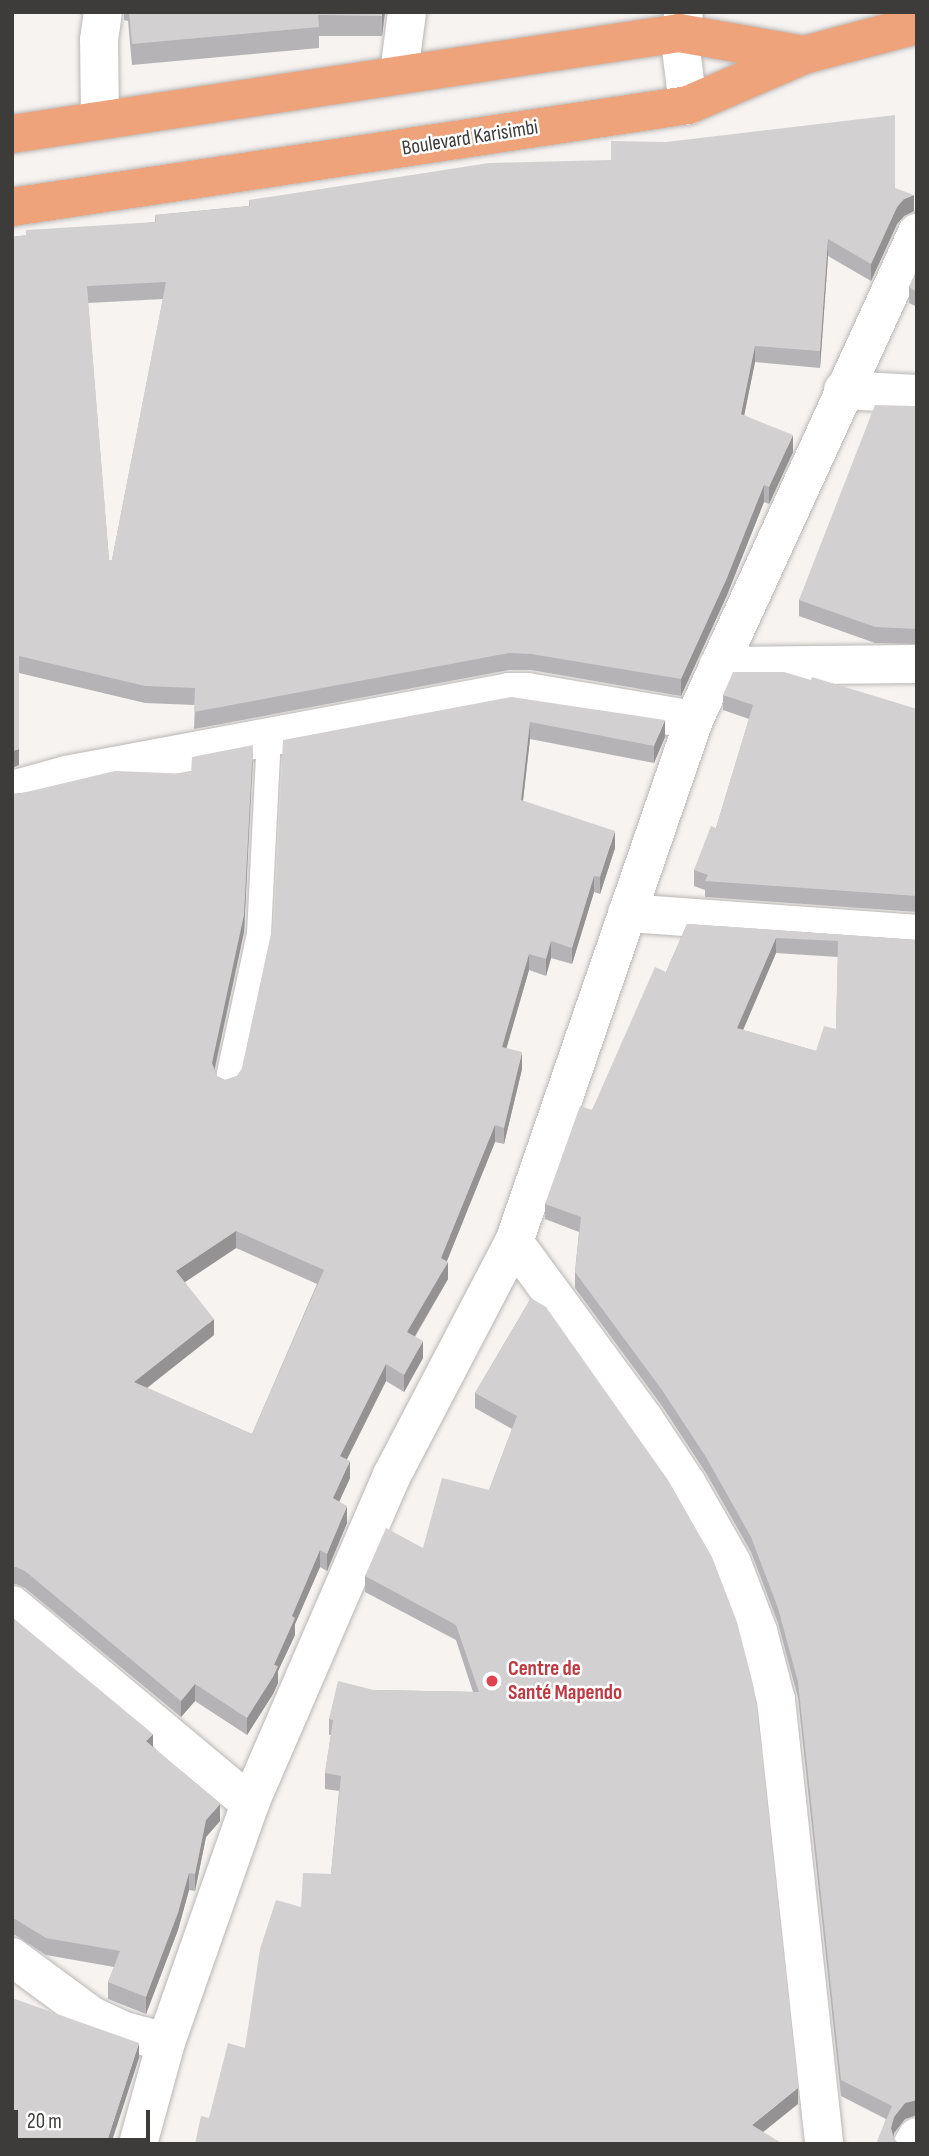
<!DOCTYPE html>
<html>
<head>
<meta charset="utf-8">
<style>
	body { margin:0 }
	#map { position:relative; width:929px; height:2156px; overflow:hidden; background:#f6f3f1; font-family:"Sofia Sans Condensed",sans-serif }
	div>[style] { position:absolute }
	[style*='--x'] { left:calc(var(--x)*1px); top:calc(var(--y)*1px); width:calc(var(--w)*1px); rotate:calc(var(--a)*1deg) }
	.roads { filter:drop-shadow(0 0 2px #b9b6b4) drop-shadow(0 0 2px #b9b6b4) }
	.lane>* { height:24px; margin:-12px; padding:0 12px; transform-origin:12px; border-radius:12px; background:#fff }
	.street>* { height:38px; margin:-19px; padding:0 19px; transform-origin:19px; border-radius:19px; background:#fff }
	.primary>* { height:38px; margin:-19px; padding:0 19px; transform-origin:19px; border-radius:19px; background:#eea37b }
	.wall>* { inset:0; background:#b5b3b5 }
	.shaded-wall>* { inset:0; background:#949293 }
	.building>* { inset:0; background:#d3d0d2 }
	.dots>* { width:19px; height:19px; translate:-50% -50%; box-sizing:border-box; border:4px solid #fff; border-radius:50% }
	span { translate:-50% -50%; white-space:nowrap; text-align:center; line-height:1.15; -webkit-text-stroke:5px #fff; paint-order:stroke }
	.street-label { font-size:21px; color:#3d3c3b }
	.health-label { font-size:21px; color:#be3a42; font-weight:700 }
	.left { translate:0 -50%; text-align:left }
	.frame { position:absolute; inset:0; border:14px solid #3d3c3b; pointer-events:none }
	.scale { position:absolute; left:14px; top:2110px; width:136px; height:32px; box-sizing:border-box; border:4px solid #3d3c3b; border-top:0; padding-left:9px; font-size:21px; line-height:24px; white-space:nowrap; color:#3d3c3b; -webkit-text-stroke:5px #fff; paint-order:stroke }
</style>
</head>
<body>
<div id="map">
	<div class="roads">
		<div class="lane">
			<i style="--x:227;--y:1082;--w:151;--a:-77.8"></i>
			<i style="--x:259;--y:934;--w:196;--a:-87.1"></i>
		</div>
		<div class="street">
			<i style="--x:684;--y:12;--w:22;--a:103"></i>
			<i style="--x:679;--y:33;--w:73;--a:82.9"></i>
			<i style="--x:399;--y:73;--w:62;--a:-82.5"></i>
			<i style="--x:100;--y:119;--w:79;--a:-90.7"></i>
			<i style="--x:99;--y:40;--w:28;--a:-82"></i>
			<i style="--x:843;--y:390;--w:74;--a:3.1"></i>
			<i style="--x:718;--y:666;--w:199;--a:-0.6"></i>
			<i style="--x:12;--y:790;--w:56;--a:-15.5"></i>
			<i style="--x:66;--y:775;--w:451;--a:-10.6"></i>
			<i style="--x:509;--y:692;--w:18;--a:0"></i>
			<i style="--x:527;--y:692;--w:169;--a:9.5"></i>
			<i style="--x:627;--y:913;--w:291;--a:4.1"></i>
			<i style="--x:514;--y:1242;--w:220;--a:53.7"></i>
			<i style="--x:644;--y:1419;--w:78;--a:56.5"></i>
			<i style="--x:687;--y:1484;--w:91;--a:60.3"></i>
			<i style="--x:732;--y:1563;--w:73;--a:69.1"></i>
			<i style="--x:758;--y:1631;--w:71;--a:75.4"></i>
			<i style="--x:776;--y:1700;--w:447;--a:83.8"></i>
			<i style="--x:12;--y:1605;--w:310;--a:39.8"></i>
			<i style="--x:12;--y:1957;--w:99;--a:36.4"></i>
			<i style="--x:92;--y:2016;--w:35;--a:25"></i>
			<i style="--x:124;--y:2031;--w:43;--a:14.7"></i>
			<i style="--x:138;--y:2144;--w:106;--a:-74.6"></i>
			<i style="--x:166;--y:2042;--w:253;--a:-70.6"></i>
			<i style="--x:250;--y:1803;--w:357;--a:-66.6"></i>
			<i style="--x:392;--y:1475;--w:263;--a:-62.4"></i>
			<i style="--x:514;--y:1242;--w:552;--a:-70.97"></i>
			<i style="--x:694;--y:720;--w:536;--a:-65.4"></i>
			<i style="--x:913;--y:2144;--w:8;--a:-60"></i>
		</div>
		<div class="primary">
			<i style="--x:12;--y:134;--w:675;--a:-8.61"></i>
			<i style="--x:679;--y:33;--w:127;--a:10"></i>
			<i style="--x:12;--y:207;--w:684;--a:-8.58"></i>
			<i style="--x:688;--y:105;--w:126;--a:-23.3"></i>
			<i style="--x:804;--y:55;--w:117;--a:-14.9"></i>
		</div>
	</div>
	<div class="wall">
		<i style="clip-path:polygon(124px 12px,385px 12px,382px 36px,319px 36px,319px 48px,132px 65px,128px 21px,124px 20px)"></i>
		<i style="clip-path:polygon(evenodd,895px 188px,914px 211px,904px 216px,897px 224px,871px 281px,828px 256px,820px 368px,755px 362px,744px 415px,793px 452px,769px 504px,764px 502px,727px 595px,681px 696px,531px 670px,509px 670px,194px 729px,195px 705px,145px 703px,19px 673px,19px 765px,12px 237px,155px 222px,155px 215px,249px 206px,249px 200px,895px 188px,163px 299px,112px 560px,109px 560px,88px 303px,163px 299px)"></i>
		<i style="clip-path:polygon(917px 270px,917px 307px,909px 303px,909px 287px)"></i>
		<i style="clip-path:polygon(917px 406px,917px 644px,875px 643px,799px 616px,799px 600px)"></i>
		<i style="clip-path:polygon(723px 695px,917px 709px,917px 912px,705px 897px,705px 890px,694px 886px,694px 870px,716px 828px,749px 719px,723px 710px)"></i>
		<i style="clip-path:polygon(evenodd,511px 697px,665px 737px,654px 763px,530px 739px,523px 801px,615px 848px,600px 894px,594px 892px,572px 964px,551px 958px,546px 976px,529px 970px,506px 1048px,522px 1069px,504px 1144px,495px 1142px,447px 1261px,448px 1279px,415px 1337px,423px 1358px,404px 1392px,386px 1381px,347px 1459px,350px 1478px,339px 1502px,347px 1523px,327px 1571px,320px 1567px,295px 1624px,295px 1635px,278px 1671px,278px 1683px,273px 1694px,247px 1735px,195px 1701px,181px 1717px,25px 1588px,16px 1584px,12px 1584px,12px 794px,191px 774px,253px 762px,244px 932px,215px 1069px,217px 1076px,225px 1080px,237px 1076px,511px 697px,236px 1248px,317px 1284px,252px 1434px,147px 1388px,214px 1335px,185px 1282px,236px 1248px)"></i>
		<i style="clip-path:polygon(evenodd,687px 924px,917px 940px,917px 2115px,905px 2119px,894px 2133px,894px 2139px,899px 2144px,877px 2144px,886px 2119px,841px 2096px,798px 1698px,778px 1623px,751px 1552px,706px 1473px,662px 1406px,575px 1288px,575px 1272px,579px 1232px,545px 1219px,545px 1204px,592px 1110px,666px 972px,687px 924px,776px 953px,838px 957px,836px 1029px,816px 1051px,743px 1030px,776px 953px)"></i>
		<i style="clip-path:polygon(531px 1298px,798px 2104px,209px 2118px,245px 2048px,301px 1907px,331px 1874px,339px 1791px,325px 1789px,325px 1773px,331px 1735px,329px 1735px,329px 1719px,374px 1690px,473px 1692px,456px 1640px,365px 1592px,365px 1576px,423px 1548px,489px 1490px,512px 1429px,475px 1408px,475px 1393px)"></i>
		<i style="clip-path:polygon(12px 1617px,153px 1746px,220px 1821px,206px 1837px,195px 1891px,189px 1890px,178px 1930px,146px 2014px,108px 1999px,108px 1982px,114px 1967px,46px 1955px,15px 1935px,12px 1936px)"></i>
	</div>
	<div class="shaded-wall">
		<i style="clip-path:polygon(382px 12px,385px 12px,382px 36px)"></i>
		<i style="clip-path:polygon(914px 195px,914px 211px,904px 216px,897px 224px,871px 281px,871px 264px,897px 207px,904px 199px)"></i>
		<i style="clip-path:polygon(828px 239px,828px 256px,820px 368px,820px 351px)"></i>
		<i style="clip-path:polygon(755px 346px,755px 362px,741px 431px,741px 414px)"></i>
		<i style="clip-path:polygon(793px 435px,793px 452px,769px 504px,769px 487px)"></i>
		<i style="clip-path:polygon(764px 485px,764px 502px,727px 595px,681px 696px,681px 679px)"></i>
		<i style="clip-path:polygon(665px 720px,665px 737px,654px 763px,654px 746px)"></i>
		<i style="clip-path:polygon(530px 722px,530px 739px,521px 817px,521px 800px)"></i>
		<i style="clip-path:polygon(253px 745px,244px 932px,212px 1080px,212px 1063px)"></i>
		<i style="clip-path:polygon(19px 749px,19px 765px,12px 768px,12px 751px)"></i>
		<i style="clip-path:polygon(615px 831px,615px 848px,600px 894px,600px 877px)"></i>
		<i style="clip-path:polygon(594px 876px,594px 892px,572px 964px,572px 948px)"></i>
		<i style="clip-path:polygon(776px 938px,776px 953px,737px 1044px,737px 1028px)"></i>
		<i style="clip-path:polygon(551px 941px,551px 958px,546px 976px,546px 959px)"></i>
		<i style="clip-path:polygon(529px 954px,529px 970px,502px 1064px,502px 1047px)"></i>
		<i style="clip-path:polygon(522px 1052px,522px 1069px,504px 1144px,504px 1128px)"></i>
		<i style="clip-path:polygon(495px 1125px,495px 1142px,442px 1273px,448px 1262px,448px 1279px,407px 1349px,407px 1332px,441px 1258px)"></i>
		<i style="clip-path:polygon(236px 1231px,236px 1248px,176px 1288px,176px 1271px)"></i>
		<i style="clip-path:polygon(214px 1319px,214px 1335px,134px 1398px,134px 1382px)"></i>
		<i style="clip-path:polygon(423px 1341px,423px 1358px,404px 1392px,404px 1375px)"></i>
		<i style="clip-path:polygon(386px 1364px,386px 1381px,340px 1473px,340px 1456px)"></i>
		<i style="clip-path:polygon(350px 1461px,350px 1478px,333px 1515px,333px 1498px)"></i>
		<i style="clip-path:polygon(347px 1506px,347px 1523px,327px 1571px,327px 1554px)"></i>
		<i style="clip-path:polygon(320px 1550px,320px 1567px,295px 1624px,295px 1635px,278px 1671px,278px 1683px,273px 1694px,247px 1735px,247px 1718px,274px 1665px,292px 1616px)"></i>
		<i style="clip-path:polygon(195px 1684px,195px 1701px,181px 1717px,181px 1701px)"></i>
		<i style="clip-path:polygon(153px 1734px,153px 1750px,146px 1741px)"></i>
		<i style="clip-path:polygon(220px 1804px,220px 1821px,206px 1837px,195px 1891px,195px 1874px,206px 1820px)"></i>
		<i style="clip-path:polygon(189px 1873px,189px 1890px,178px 1930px,146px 2014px,146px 1997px)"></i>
		<i style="clip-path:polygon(139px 2043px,139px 2058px,111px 2144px,106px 2144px)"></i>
		<i style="clip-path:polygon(798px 2088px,798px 2104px,752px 2141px,752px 2125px)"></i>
		<i style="clip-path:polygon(917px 2100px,917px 2115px,905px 2119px,894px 2133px,891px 2143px,891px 2128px,894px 2117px,905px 2103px)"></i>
	</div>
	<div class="building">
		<i style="clip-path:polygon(129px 12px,382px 12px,382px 16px,318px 15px,319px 27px,132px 44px)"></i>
		<i style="clip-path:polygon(evenodd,895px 115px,895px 188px,914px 195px,904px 199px,897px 207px,871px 264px,828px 239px,820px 351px,755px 346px,741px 414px,793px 435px,769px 487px,764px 485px,727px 578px,681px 679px,531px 654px,509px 653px,194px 712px,195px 688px,145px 686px,19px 656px,19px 749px,12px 751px,12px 237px,26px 235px,26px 230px,156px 222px,155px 215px,250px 206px,249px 200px,489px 163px,611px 160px,611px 141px,666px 142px,895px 115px,166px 282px,112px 560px,109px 560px,87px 286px,166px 282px)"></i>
		<i style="clip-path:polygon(917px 270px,917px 292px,909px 287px)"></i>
		<i style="clip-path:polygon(875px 405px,917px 406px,917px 629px,875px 627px,799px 600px)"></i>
		<i style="clip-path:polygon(733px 672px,784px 672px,811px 680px,812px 677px,917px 709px,917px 896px,705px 881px,708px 875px,694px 870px,711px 826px,716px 828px,753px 705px,723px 695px)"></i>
		<i style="clip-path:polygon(evenodd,511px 697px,665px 720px,654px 746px,530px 722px,521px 800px,615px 831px,600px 877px,594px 876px,572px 948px,551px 941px,546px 959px,529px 954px,502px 1047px,522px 1052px,504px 1128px,495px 1125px,441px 1258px,448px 1262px,407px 1332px,423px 1341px,404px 1375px,386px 1364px,340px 1456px,350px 1461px,333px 1498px,347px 1506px,327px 1554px,320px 1550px,292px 1616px,295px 1618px,274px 1665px,278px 1666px,273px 1677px,247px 1718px,195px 1684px,181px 1701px,25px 1571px,16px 1567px,12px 1567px,12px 794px,18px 794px,115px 771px,191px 774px,192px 757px,253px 745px,244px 915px,212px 1063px,217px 1076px,225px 1080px,237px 1076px,242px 1068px,274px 920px,283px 740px,511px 697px,236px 1231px,324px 1270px,252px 1434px,134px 1382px,214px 1319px,176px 1271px,236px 1231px)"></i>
		<i style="clip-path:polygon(evenodd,687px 924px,917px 940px,917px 2100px,905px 2103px,894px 2117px,891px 2128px,894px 2139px,899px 2144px,882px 2144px,877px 2141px,892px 2106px,841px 2080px,798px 1682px,778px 1608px,751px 1537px,706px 1457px,662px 1390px,575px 1272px,581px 1217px,545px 1204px,580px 1106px,592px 1110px,655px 967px,666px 972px,687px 924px,776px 938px,838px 941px,836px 1029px,824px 1026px,816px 1051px,737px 1028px,776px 938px)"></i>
		<i style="clip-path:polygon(531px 1298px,546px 1307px,668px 1480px,712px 1557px,737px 1622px,754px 1688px,798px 2088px,752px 2125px,783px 2144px,195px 2144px,201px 2116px,209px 2118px,228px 2043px,245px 2048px,260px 1949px,276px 1900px,301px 1907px,303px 1873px,331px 1874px,341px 1776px,325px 1773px,333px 1720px,329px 1719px,338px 1681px,374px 1690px,479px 1692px,456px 1625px,365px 1576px,386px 1528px,423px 1548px,442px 1478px,489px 1490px,517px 1416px,475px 1393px)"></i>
		<i style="clip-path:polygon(12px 1617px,153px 1734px,146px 1741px,220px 1804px,206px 1820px,195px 1874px,189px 1873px,178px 1913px,146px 1997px,108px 1982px,120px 1951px,46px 1938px,15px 1919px,12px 1919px)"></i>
		<i style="clip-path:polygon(12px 1998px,139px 2043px,106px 2144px,12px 2144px)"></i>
	</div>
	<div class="dots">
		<i style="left:492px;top:1681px;background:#e0444e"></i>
	</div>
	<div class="street-label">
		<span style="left:470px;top:138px;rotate:-9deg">Boulevard Karisimbi</span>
	</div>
	<div class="health-label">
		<span class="left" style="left:508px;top:1681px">Centre de<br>Santé Mapendo</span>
	</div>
	<div class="frame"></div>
	<div class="scale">20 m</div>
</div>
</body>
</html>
